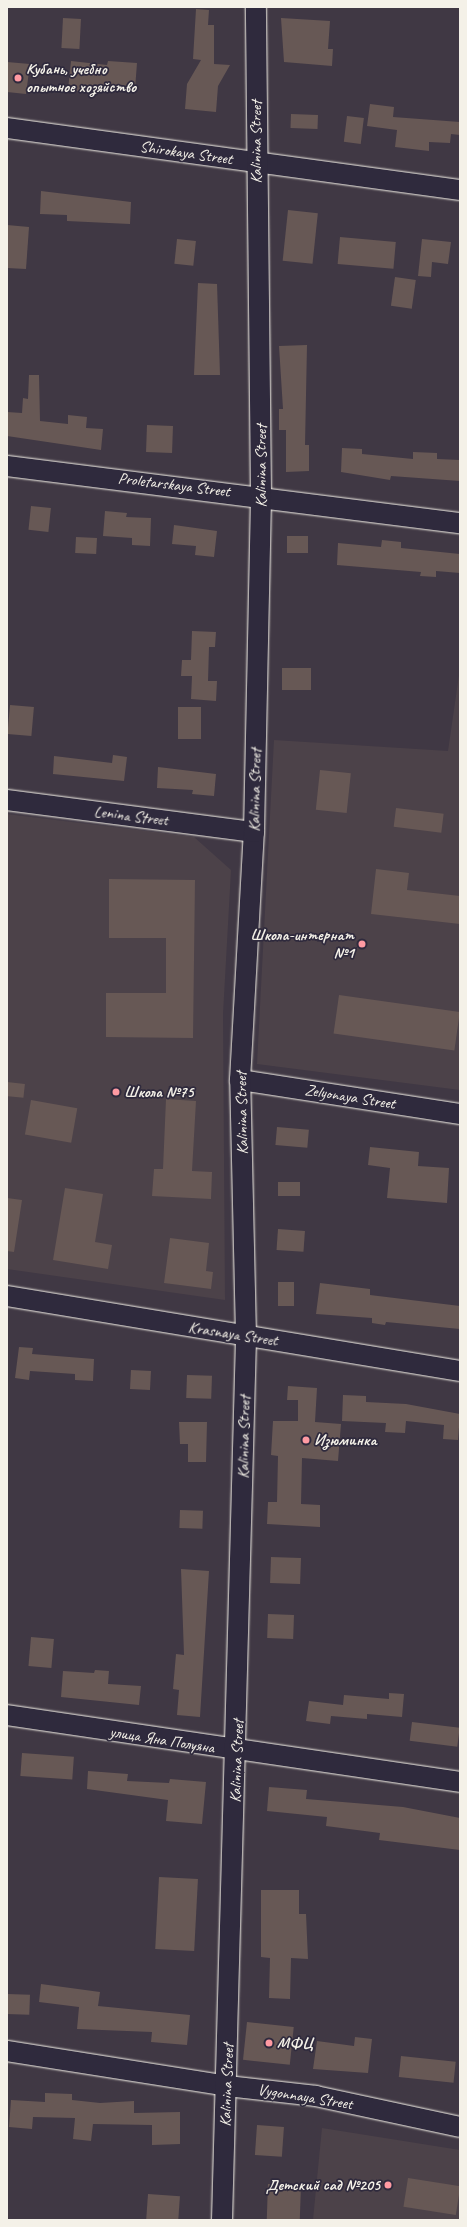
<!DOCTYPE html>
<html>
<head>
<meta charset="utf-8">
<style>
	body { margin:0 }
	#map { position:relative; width:467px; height:2227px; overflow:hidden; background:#403844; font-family:Caveat,sans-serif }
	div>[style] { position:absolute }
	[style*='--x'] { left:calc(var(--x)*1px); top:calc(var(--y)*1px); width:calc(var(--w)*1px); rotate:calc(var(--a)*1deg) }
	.built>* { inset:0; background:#4c4249 }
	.building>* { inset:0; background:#675855; transform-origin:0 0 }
	.roads { filter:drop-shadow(0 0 1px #f4f1e8) drop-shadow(0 0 1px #f4f1e8) }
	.minor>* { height:20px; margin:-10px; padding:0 10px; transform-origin:10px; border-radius:10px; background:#2f2a3d }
	.dots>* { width:11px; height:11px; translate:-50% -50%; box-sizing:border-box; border:2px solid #2f2a3d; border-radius:50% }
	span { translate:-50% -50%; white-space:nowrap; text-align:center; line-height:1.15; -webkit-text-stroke:3.5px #2f2a3d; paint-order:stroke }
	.poi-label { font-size:16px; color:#f4f1e8; font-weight:700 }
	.left { translate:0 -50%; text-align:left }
	.right { translate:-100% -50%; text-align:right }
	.street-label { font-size:16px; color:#f4f1e8 }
	.frame { position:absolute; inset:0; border:8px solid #f4f1e8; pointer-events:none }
</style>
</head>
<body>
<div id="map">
	<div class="built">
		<i style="clip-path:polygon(460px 668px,460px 1090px,257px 1064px,274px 740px,448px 751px)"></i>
		<i style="clip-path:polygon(7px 814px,194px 837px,231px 870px,223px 1014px,225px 1300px,7px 1269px)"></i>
		<i style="clip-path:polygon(322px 2128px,460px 2150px,460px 2220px,313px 2220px)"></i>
	</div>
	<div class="building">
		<i style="clip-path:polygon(196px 9px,209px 10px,208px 25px,214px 25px,214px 64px,230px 65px,218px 86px,216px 112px,185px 109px,187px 84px,201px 60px,193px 59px)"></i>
		<i style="left:63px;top:18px;width:18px;height:30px;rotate:3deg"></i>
		<i style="clip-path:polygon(281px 18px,330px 21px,328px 49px,333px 49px,332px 66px,284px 62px)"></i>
		<i style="clip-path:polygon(71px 61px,107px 65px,108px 61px,137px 63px,135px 89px,85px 86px,84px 92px,68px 90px)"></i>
		<i style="clip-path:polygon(7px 62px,30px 64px,26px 94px,7px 92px)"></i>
		<i style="clip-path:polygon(370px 104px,394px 107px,393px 117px,460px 122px,460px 135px,451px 134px,450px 143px,429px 142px,429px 151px,395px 147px,397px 130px,367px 126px)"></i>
		<i style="left:291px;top:114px;width:27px;height:14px;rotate:2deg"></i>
		<i style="left:347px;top:116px;width:17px;height:26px;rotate:7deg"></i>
		<i style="clip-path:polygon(41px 191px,131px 202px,130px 224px,67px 221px,67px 215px,40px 214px)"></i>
		<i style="left:288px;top:210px;width:30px;height:51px;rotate:6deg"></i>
		<i style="clip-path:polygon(7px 225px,29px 227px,26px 269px,7px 268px)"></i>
		<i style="left:340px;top:237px;width:56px;height:27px;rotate:5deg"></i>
		<i style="left:177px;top:239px;width:19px;height:25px;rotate:6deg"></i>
		<i style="clip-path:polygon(422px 239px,451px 242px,448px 264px,432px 262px,431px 277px,418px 276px)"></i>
		<i style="left:395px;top:277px;width:21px;height:29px;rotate:8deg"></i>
		<i style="clip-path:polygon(198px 283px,217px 284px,220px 375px,194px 375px)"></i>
		<i style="clip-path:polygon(307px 345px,305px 445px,309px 445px,309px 471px,286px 472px,286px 430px,279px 430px,279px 409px,283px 409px,279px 346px)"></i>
		<i style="clip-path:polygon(29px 375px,39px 375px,40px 421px,68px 424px,68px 415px,87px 417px,86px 428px,103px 429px,101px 450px,7px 436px,7px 412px,22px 413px,23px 398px,28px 399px)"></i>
		<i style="left:147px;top:425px;width:26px;height:27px;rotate:2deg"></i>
		<i style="clip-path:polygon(342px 448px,362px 449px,362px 454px,413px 459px,413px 452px,437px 453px,437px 459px,460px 460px,460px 481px,391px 476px,390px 480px,341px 472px)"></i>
		<i style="left:31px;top:506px;width:20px;height:24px;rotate:6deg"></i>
		<i style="clip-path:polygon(105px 511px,127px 513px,126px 517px,151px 518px,150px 546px,132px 545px,132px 538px,103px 536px)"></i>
		<i style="clip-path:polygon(174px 525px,217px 531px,214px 557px,195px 555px,196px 546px,172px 544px)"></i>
		<i style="left:287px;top:536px;width:21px;height:17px"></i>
		<i style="left:76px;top:537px;width:21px;height:16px;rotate:3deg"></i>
		<i style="clip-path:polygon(382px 540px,401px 542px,401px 548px,460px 554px,460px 573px,436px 571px,436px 577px,420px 576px,421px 572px,337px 565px,338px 543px,381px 547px)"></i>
		<i style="clip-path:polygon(192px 631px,216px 632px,215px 647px,209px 647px,208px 681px,217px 681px,216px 701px,191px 699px,192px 676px,181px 676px,182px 660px,191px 660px)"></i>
		<i style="left:282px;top:668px;width:29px;height:22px"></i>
		<i style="left:10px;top:705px;width:24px;height:29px;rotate:5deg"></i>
		<i style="left:178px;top:707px;width:23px;height:32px"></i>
		<i style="clip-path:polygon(113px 755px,127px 757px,124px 781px,53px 774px,54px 756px,112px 763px)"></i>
		<i style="clip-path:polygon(158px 767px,216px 774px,214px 796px,192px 794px,193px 790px,157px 788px)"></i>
		<i style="left:320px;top:770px;width:31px;height:40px;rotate:6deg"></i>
		<i style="left:396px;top:808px;width:48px;height:19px;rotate:7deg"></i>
		<i style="clip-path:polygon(376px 869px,409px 873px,407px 890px,460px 896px,460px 924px,371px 914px)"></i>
		<i style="clip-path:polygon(109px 879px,195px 880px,193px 1038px,106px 1037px,106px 993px,166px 993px,166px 938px,109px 938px)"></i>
		<i style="left:339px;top:995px;width:122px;height:39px;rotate:8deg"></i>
		<i style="left:7px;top:1082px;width:18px;height:14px;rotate:6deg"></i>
		<i style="clip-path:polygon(166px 1099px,196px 1101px,192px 1171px,212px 1172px,211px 1199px,152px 1196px,154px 1169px,163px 1169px)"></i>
		<i style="left:31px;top:1100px;width:47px;height:35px;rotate:10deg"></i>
		<i style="left:277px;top:1127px;width:32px;height:18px;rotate:5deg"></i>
		<i style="clip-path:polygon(370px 1147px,419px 1152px,418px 1166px,449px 1168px,447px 1203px,387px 1198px,390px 1168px,368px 1165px)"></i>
		<i style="left:278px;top:1182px;width:22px;height:14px"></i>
		<i style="clip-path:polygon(65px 1188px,103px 1194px,95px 1242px,112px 1245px,108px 1269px,53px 1260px)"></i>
		<i style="clip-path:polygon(7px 1198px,22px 1200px,14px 1252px,7px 1251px)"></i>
		<i style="left:278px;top:1229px;width:27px;height:21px;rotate:4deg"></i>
		<i style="clip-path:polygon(170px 1238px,209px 1243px,206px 1271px,213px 1272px,211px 1289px,164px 1283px)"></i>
		<i style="left:278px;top:1282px;width:16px;height:24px"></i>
		<i style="clip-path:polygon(320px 1283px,370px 1289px,370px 1295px,460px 1306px,460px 1329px,386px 1322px,385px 1325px,372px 1323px,372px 1318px,316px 1314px)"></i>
		<i style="clip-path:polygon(19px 1347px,33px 1348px,32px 1354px,94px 1359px,93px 1381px,75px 1380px,75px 1374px,30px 1371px,29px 1380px,15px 1378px)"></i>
		<i style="left:131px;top:1370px;width:20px;height:19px;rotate:3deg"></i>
		<i style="left:187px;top:1375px;width:25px;height:23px;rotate:2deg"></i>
		<i style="clip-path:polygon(288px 1386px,317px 1388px,315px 1422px,341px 1424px,338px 1461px,302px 1458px,301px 1504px,320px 1505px,320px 1527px,267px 1524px,268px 1502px,277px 1502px,278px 1456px,271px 1455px,273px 1421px,298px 1421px,298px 1400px,287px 1400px)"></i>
		<i style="clip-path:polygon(343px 1395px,366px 1396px,366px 1402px,406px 1404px,460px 1414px,458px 1440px,443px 1439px,444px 1425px,406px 1421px,405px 1433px,385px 1432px,386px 1423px,342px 1421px)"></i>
		<i style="clip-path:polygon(179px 1422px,207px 1422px,206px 1462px,188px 1462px,188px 1444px,180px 1444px)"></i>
		<i style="left:180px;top:1510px;width:23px;height:18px;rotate:2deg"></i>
		<i style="left:271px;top:1557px;width:30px;height:26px;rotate:2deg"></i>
		<i style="clip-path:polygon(181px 1569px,209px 1571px,200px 1717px,177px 1715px,179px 1690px,173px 1689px,176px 1654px,184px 1655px)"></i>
		<i style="left:268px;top:1614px;width:26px;height:24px;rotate:2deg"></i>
		<i style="left:31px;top:1637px;width:23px;height:29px;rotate:5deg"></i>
		<i style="clip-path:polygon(95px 1670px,109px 1671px,108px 1684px,141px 1686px,139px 1705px,61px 1697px,63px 1671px,94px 1673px)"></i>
		<i style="clip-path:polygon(389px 1693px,404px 1694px,402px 1717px,367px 1714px,367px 1719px,331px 1716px,330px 1724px,306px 1721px,309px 1701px,343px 1705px,344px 1695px,389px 1699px)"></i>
		<i style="left:412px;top:1722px;width:48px;height:19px;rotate:7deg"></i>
		<i style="left:22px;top:1753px;width:52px;height:23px;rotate:4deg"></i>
		<i style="clip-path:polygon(88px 1771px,128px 1774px,127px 1781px,169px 1783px,170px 1779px,206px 1782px,202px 1824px,166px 1821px,168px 1800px,87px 1789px)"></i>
		<i style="clip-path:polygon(269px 1787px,307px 1790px,306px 1799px,403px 1807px,460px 1818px,460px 1850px,379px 1840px,380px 1833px,326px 1826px,327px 1817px,267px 1811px)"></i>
		<i style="left:159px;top:1877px;width:39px;height:72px;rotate:3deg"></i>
		<i style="clip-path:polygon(261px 1890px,299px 1890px,299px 1914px,306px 1914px,308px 1959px,291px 1958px,290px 1999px,269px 1998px,270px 1958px,261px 1957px)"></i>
		<i style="clip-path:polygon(41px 1984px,100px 1992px,98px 2006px,190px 2015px,187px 2045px,151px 2042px,152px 2032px,77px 2029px,79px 2007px,39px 2002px)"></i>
		<i style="left:7px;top:1994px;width:23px;height:20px;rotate:2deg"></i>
		<i style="left:247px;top:2022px;width:47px;height:38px;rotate:6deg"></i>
		<i style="clip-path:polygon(355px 2037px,372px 2039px,368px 2073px,313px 2069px,317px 2041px,354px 2046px)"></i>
		<i style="left:401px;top:2056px;width:55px;height:21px;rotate:6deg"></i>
		<i style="clip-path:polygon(45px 2093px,72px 2094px,72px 2100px,100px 2103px,134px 2101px,134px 2113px,180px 2112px,180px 2144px,152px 2145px,152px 2125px,93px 2124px,91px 2141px,73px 2139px,75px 2118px,33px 2117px,32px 2129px,9px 2127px,11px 2100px,45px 2102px)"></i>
		<i style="left:257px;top:2125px;width:27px;height:30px;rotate:4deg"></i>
		<i style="left:408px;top:2178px;width:53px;height:29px;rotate:9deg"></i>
		<i style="left:268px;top:2184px;width:33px;height:36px;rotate:2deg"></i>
		<i style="left:148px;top:2194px;width:32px;height:26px;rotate:4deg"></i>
	</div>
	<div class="roads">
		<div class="minor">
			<i style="--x:7;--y:128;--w:457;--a:7.8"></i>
			<i style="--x:7;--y:466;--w:457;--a:7.2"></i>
			<i style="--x:7;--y:800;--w:249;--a:7.4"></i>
			<i style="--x:240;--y:1080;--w:223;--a:8.8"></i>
			<i style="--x:7;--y:1296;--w:459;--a:9.4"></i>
			<i style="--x:7;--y:1715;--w:458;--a:8.4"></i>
			<i style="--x:7;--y:2051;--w:223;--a:9"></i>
			<i style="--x:227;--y:2086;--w:90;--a:6.4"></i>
			<i style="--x:316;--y:2096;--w:147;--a:12.1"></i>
			<i style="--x:222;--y:2220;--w:884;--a:-88.44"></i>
			<i style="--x:246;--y:1336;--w:256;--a:-91.3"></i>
			<i style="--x:240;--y:1080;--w:248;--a:-86.8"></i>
			<i style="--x:254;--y:832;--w:337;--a:-88.8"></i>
			<i style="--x:261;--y:495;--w:488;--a:-90.6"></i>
		</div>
	</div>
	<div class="dots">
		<i style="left:18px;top:78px;background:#ff9aa2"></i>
		<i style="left:362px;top:944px;background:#ff9aa2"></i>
		<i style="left:116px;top:1092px;background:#ff9aa2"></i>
		<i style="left:306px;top:1440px;background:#ff9aa2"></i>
		<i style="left:269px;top:2043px;background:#ff9aa2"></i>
		<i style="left:388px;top:2185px;background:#ff9aa2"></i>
	</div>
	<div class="poi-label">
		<span class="left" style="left:26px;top:78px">Кубань, учебно<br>опытное хозяйство</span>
		<span class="right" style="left:354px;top:944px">Школа-интернат<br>№1</span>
		<span class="left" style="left:124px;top:1092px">Школа №75</span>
		<span class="left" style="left:314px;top:1440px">Изюминка</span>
		<span class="left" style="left:277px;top:2043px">МФЦ</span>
		<span class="right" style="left:380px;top:2185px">Детский сад №205</span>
	</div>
	<div class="street-label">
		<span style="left:256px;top:142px;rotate:-90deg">Kalinina Street</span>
		<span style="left:186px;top:153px;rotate:8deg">Shirokaya Street</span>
		<span style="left:261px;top:466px;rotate:-90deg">Kalinina Street</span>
		<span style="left:174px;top:485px;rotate:7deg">Proletarskaya Street</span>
		<span style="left:255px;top:790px;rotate:-89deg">Kalinina Street</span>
		<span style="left:131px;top:816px;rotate:7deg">Lenina Street</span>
		<span style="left:350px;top:1097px;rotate:9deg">Zelyonaya Street</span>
		<span style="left:242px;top:1113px;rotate:-91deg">Kalinina Street</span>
		<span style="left:233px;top:1334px;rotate:9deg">Krasnaya Street</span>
		<span style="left:244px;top:1437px;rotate:-89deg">Kalinina Street</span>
		<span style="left:162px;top:1740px;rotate:9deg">улица Яна Полуяна</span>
		<span style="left:237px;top:1761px;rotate:-88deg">Kalinina Street</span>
		<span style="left:227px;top:2085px;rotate:-88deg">Kalinina Street</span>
		<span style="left:305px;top:2097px;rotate:9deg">Vygonnaya Street</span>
	</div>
	<div class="frame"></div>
</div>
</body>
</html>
